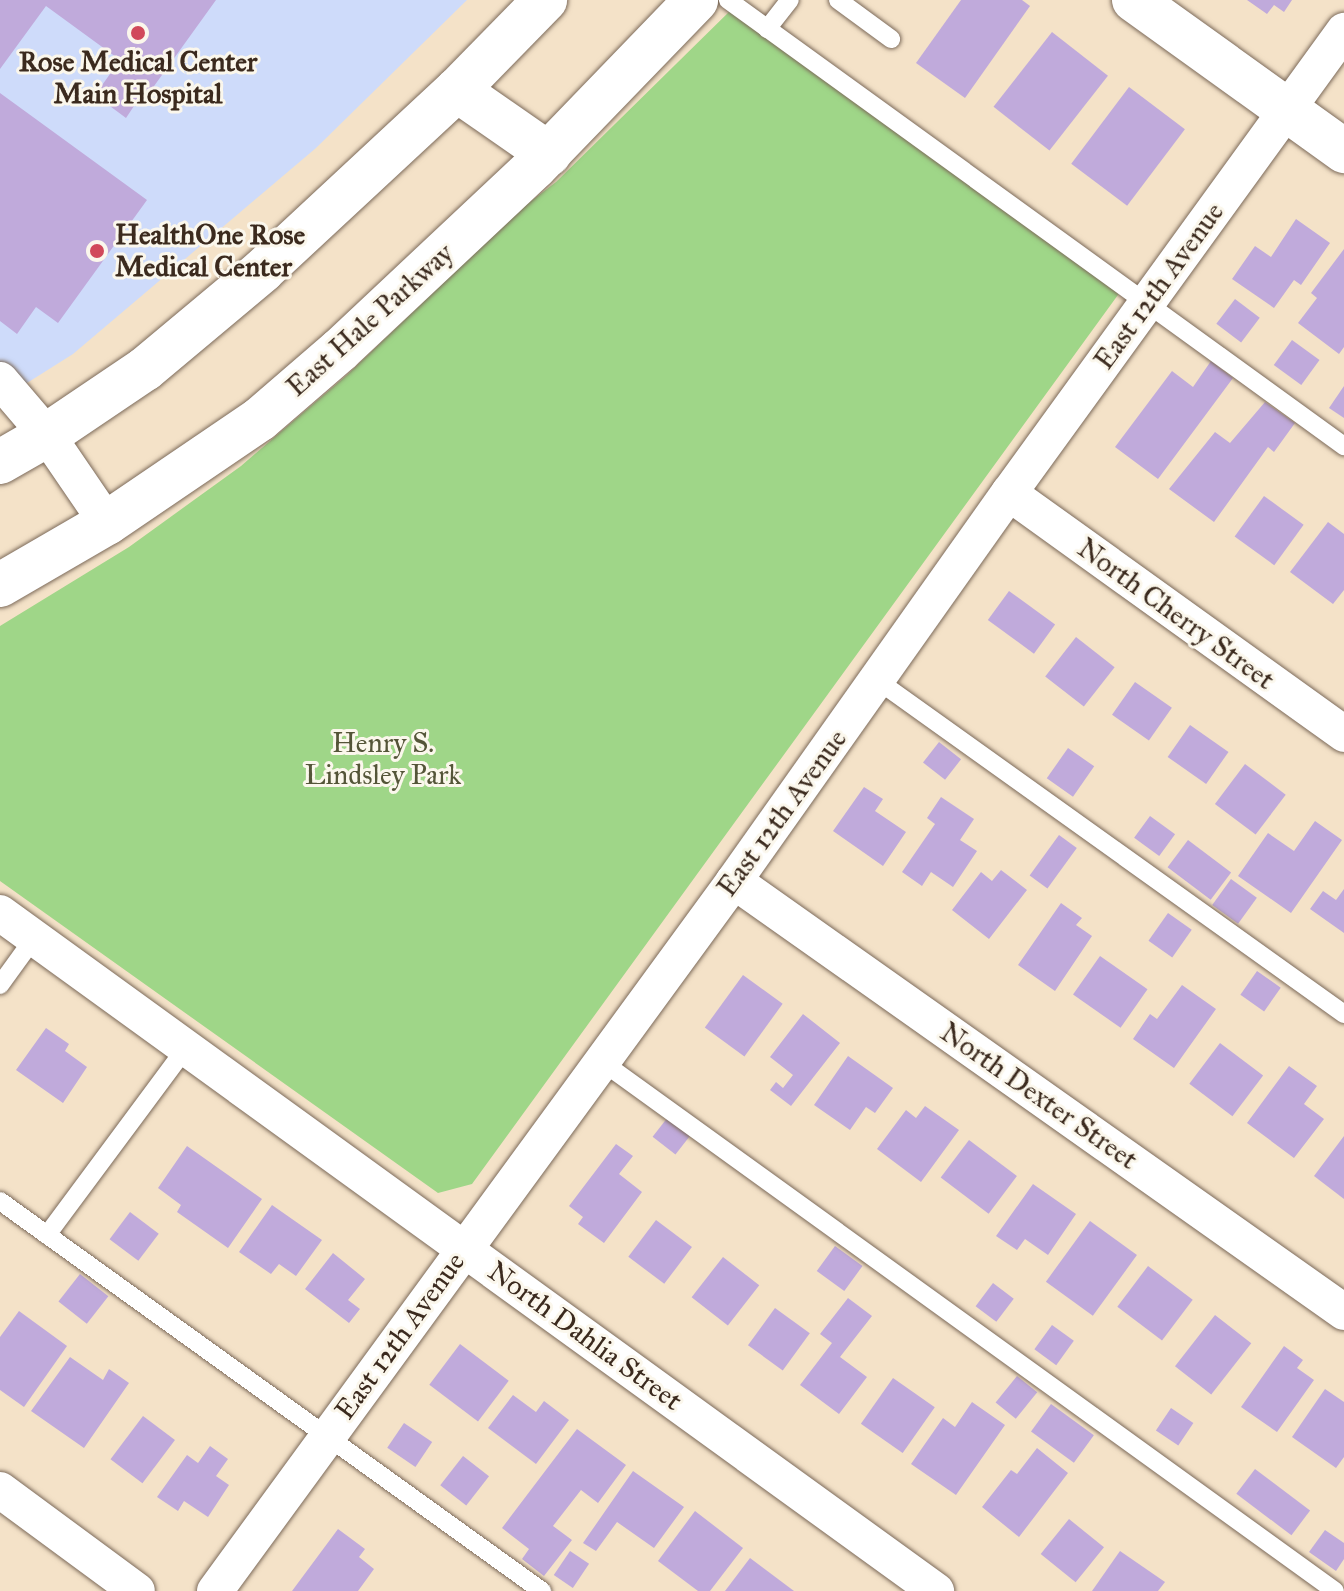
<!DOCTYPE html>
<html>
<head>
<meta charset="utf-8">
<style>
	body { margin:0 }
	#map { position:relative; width:1344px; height:1591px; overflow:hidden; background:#f4e2c8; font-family:"IM FELL Great Primer",serif }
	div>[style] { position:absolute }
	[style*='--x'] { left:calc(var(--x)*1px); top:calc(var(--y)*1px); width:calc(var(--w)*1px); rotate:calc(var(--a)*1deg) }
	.built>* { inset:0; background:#cedbfa }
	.green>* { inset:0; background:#9fd688 }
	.building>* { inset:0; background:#c0aadb; transform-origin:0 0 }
	.roads { filter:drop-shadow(0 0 2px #7c6a5a) drop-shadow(0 0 2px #7c6a5a) }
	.lane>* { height:18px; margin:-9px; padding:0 9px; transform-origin:9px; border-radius:9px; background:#fff }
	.street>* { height:36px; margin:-18px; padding:0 18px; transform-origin:18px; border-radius:18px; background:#fff }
	.secondary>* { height:44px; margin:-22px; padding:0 22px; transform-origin:22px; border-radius:22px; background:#fff }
	.dots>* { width:22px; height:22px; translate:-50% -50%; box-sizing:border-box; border:4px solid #fbf7ec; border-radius:50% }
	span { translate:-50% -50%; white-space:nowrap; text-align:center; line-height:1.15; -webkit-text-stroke:6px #fbf7ec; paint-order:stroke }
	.poi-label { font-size:28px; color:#3b2a1e; font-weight:700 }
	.left { translate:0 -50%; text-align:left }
	.street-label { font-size:28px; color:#3b2a1e }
	.park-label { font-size:28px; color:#545538 }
</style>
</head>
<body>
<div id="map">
	<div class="built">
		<i style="clip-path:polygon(0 0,467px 0,316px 148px,73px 354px,0 400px)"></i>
	</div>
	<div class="green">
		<i style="clip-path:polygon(735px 6px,1123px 288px,472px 1184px,438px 1193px,0 881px,0 626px,129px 547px,241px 466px,347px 375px,522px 208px,556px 182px)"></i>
	</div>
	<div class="building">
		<i style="clip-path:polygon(0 0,216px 0,144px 100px,140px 97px,126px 118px,95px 95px,120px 60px,46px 6px,0 69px)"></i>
		<i style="clip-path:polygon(961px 0,1022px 0,1030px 6px,965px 98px,916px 63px)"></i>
		<i style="clip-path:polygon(1247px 0,1292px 0,1284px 12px,1274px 5px,1267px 14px)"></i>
		<i style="left:1052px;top:32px;width:71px;height:95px;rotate:38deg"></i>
		<i style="left:1129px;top:87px;width:70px;height:96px;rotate:37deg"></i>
		<i style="clip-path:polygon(0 93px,147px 200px,58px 323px,36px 307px,17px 334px,0 321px)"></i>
		<i style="clip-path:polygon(1296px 219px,1330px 243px,1301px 285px,1294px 280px,1274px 308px,1232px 279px,1255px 246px,1271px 257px)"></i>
		<i style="clip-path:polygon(1344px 249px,1344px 347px,1339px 354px,1298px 323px,1317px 298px,1311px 293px)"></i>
		<i style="left:1235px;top:299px;width:31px;height:31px;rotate:37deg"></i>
		<i style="left:1292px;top:340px;width:34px;height:31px;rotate:36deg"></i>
		<i style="clip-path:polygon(1211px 361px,1233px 378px,1158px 479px,1115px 447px,1172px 371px,1193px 387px)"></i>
		<i style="clip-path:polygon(1344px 386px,1344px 418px,1329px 408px)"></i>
		<i style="clip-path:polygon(1265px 402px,1295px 423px,1274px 452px,1268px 447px,1214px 522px,1169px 489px,1215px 432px,1230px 443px)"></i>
		<i style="left:1264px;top:496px;width:49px;height:50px;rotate:36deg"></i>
		<i style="clip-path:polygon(1328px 522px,1344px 534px,1344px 590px,1333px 604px,1290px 572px)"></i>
		<i style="left:1009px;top:591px;width:57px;height:36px;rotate:36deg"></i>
		<i style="left:1076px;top:637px;width:49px;height:50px;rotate:38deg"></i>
		<i style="left:1135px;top:682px;width:45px;height:40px;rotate:35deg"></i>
		<i style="left:1190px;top:725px;width:47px;height:39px;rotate:35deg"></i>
		<i style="left:939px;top:742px;width:28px;height:26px;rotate:38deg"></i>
		<i style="left:1068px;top:748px;width:32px;height:37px;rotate:35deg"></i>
		<i style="left:1245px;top:764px;width:51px;height:50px;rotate:37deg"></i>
		<i style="clip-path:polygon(864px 787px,883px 799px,875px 811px,906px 832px,883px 866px,833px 831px)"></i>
		<i style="clip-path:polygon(941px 797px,974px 819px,960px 840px,977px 851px,953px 887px,931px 872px,922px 886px,902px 872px,935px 824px,927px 818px)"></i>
		<i style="left:1150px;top:816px;width:31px;height:27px;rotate:36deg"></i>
		<i style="clip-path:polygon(1315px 821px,1342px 840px,1291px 913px,1238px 876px,1268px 833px,1294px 851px)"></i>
		<i style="left:1059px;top:835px;width:22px;height:50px;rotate:36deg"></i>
		<i style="left:1188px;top:840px;width:54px;height:34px;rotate:37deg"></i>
		<i style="clip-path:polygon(1001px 870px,1027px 890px,989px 939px,952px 910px,981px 872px,992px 881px)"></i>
		<i style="left:1231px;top:879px;width:32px;height:32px;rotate:36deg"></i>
		<i style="clip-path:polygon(1344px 889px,1344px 933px,1310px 909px,1323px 891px,1336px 900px)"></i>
		<i style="clip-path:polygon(1061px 903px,1082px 918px,1076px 925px,1092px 936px,1055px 991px,1018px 965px)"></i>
		<i style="left:1168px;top:913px;width:29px;height:34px;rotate:35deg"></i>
		<i style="left:1100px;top:956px;width:58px;height:47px;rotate:35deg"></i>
		<i style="left:1257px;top:971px;width:29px;height:29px;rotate:35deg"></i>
		<i style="left:743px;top:975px;width:49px;height:65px;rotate:36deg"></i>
		<i style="clip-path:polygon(1182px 985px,1216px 1009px,1174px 1068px,1133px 1039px,1150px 1014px,1157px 1019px)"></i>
		<i style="clip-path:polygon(803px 1014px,840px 1043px,791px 1106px,770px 1090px,776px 1082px,783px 1088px,793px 1075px,770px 1057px)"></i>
		<i style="clip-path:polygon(46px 1028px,69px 1044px,65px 1051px,87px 1067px,63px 1103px,16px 1070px)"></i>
		<i style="left:1220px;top:1043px;width:54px;height:51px;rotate:37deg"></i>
		<i style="clip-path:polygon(848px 1056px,893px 1088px,875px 1113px,866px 1107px,850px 1130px,814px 1105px)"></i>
		<i style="clip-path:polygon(1289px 1066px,1317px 1086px,1304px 1104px,1324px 1119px,1294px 1158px,1247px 1123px)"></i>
		<i style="clip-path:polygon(925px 1106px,959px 1130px,921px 1182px,877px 1149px,906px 1110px,916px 1118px)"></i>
		<i style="left:668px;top:1117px;width:29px;height:25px;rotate:38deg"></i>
		<i style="clip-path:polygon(1344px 1136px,1344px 1199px,1314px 1176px)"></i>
		<i style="left:969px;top:1140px;width:60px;height:47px;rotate:37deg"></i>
		<i style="clip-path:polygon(616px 1144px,633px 1156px,619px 1174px,642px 1192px,604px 1243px,578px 1224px,583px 1217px,569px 1206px)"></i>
		<i style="clip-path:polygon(187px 1146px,262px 1199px,228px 1248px,177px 1212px,181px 1205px,158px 1188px)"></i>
		<i style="clip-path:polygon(1033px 1184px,1076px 1214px,1048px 1255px,1025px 1239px,1017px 1250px,996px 1236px)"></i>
		<i style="clip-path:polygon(272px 1205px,322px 1240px,296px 1276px,279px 1264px,271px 1274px,239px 1252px)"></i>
		<i style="left:130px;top:1212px;width:36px;height:34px;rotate:37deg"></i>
		<i style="left:656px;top:1220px;width:45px;height:46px;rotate:37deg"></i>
		<i style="left:1090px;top:1221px;width:58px;height:75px;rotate:36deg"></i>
		<i style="left:835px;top:1246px;width:34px;height:31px;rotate:36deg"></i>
		<i style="clip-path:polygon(333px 1253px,365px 1279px,348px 1300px,360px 1309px,349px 1323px,305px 1289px)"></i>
		<i style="left:723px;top:1257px;width:46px;height:51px;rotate:38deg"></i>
		<i style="left:1148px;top:1266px;width:56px;height:51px;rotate:37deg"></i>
		<i style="left:80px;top:1274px;width:36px;height:35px;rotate:38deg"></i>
		<i style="left:993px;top:1283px;width:26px;height:29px;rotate:37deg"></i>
		<i style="clip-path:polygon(848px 1298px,872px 1316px,840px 1357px,867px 1377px,839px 1414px,800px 1385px,832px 1343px,820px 1334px)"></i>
		<i style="left:775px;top:1308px;width:43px;height:46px;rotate:36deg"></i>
		<i style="clip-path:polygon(19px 1311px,67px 1346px,24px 1407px,0 1390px,0 1337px)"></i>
		<i style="left:1215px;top:1315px;width:46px;height:65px;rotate:38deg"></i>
		<i style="left:1052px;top:1325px;width:27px;height:30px;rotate:36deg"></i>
		<i style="left:460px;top:1344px;width:61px;height:51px;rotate:37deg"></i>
		<i style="clip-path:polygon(1284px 1346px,1303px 1360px,1297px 1368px,1314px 1380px,1277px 1432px,1241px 1407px)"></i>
		<i style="clip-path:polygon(70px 1357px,103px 1380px,109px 1369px,129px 1383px,84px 1448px,31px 1411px)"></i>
		<i style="left:1017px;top:1376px;width:26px;height:34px;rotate:39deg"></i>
		<i style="left:893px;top:1378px;width:51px;height:56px;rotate:35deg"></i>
		<i style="clip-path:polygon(1325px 1389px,1344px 1402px,1344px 1457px,1336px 1468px,1292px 1437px)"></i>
		<i style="clip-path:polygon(513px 1395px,536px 1412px,544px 1401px,569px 1420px,536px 1464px,488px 1428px)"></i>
		<i style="clip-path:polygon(972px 1402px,1005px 1425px,956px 1495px,911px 1464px,943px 1418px,955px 1427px)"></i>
		<i style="left:1051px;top:1404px;width:53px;height:34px;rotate:36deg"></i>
		<i style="left:1171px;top:1408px;width:27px;height:27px;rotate:34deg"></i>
		<i style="left:143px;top:1416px;width:40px;height:54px;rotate:37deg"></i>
		<i style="left:404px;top:1423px;width:34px;height:30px;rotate:34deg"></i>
		<i style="clip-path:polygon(577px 1429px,626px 1465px,598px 1503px,581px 1490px,553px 1526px,572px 1540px,544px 1576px,522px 1559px,529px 1549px,502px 1528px)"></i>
		<i style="clip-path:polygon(210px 1446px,228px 1459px,216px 1476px,229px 1485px,208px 1517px,184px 1501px,178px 1511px,157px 1497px,187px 1455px,198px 1463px)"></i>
		<i style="clip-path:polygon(1037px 1448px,1068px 1473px,1019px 1537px,982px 1507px,1011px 1470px,1017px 1474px)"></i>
		<i style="left:463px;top:1456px;width:33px;height:37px;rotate:38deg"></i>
		<i style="left:1255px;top:1469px;width:69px;height:31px;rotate:37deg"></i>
		<i style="clip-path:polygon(633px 1471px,684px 1507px,654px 1548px,617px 1522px,596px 1551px,583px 1543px)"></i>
		<i style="clip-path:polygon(695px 1511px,743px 1548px,710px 1591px,698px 1591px,658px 1561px)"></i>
		<i style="left:1069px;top:1519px;width:45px;height:45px;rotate:39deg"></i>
		<i style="clip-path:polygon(338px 1529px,365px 1549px,359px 1557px,374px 1569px,358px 1591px,292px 1591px)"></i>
		<i style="clip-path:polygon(1325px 1530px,1344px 1543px,1344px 1559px,1336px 1571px,1309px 1552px)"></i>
		<i style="left:570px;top:1551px;width:23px;height:29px;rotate:34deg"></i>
		<i style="clip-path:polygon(1120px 1551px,1165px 1582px,1158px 1591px,1092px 1591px)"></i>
		<i style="clip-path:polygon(750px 1558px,794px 1591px,725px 1591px)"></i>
	</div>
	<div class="roads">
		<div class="lane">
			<i style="--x:728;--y:0;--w:761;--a:35.91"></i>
			<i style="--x:838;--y:0;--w:66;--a:36.3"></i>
			<i style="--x:767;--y:29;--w:37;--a:-52"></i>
			<i style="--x:877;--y:680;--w:574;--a:35.57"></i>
			<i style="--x:0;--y:985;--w:58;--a:-54.1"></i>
			<i style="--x:601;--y:1061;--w:905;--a:35.83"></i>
			<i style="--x:0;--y:1201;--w:668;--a:35.74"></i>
			<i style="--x:47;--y:1235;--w:233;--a:-53.4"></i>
		</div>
		<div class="street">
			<i style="--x:0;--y:380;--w:72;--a:49.5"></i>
			<i style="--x:47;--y:435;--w:107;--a:55.7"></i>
			<i style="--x:1009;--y:493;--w:413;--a:35.7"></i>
			<i style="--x:734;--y:881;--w:747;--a:35.24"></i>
			<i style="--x:0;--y:913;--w:1156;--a:35.92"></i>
			<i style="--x:0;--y:1490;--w:170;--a:36.4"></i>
			<i style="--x:215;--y:1591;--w:879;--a:-53.83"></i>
			<i style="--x:734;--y:881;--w:476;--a:-54.7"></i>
			<i style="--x:1009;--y:493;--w:571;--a:-54.05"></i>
		</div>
		<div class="secondary">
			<i style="--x:1134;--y:0;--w:259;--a:35.7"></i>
			<i style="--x:457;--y:90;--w:112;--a:34.8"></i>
			<i style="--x:0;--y:462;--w:54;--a:-29.9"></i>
			<i style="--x:47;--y:435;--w:118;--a:-34"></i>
			<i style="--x:145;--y:369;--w:153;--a:-39.9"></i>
			<i style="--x:262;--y:271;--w:266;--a:-42.9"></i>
			<i style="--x:457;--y:90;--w:126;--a:-45.6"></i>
			<i style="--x:0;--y:585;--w:124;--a:-30.1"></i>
			<i style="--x:107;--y:523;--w:185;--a:-34.2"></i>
			<i style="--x:260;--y:419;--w:106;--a:-40.8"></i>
			<i style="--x:340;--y:350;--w:267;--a:-43.2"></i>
			<i style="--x:535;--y:167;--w:232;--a:-46"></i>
		</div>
	</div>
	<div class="dots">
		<i style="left:138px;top:33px;background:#d1495b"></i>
		<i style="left:97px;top:251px;background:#d1495b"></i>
	</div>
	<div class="poi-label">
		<span style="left:138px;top:78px">Rose Medical Center<br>Main Hospital</span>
		<span class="left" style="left:115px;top:251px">HealthOne Rose<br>Medical Center</span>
	</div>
	<div class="street-label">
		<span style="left:1159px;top:286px;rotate:-54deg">East 12th Avenue</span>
		<span style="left:370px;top:320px;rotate:-42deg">East Hale Parkway</span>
		<span style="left:1176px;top:614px;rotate:36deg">North Cherry Street</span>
		<span style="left:782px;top:813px;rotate:-54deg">East 12th Avenue</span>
		<span style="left:1039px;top:1096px;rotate:35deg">North Dexter Street</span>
		<span style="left:400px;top:1336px;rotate:-54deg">East 12th Avenue</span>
		<span style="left:585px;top:1336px;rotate:36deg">North Dahlia Street</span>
	</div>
	<div class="park-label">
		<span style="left:383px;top:759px">Henry S.<br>Lindsley Park</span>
	</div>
</div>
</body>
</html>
